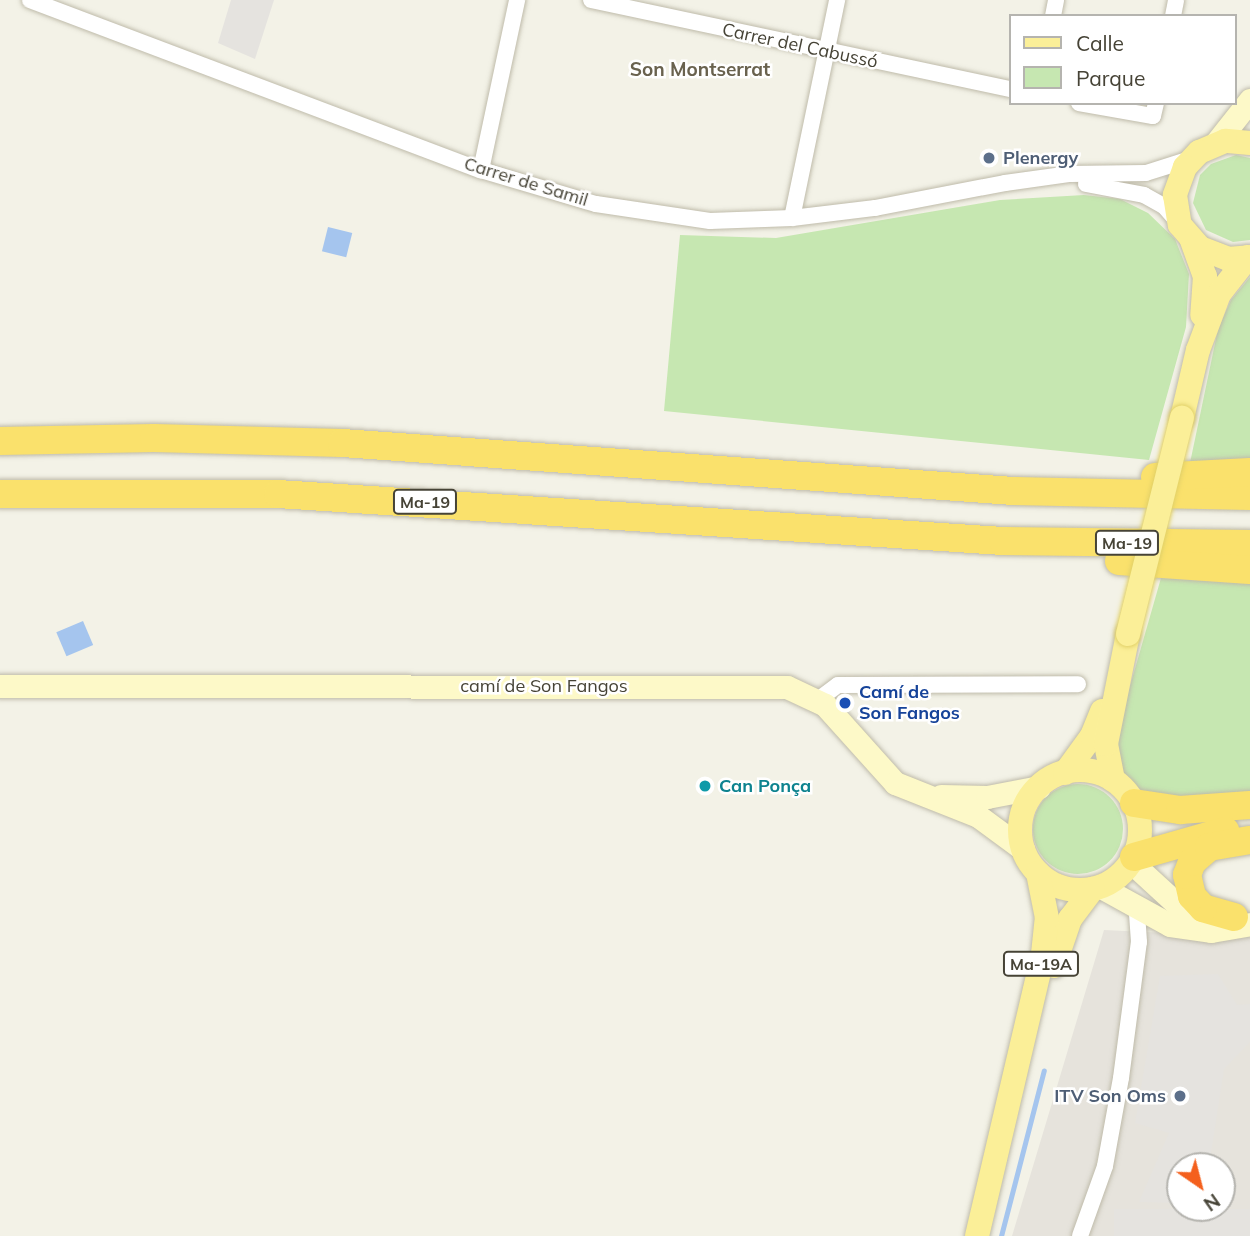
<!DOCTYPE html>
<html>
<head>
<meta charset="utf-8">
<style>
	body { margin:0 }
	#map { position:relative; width:1250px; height:1236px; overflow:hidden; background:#f3f2e7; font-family:Mulish,sans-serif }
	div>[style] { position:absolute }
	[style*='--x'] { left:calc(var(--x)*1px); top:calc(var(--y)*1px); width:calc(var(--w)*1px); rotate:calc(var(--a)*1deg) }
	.industrial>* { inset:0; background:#e6e3dc }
	.green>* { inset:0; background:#c6e7b1 }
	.round { border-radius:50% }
	.parking>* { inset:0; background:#e5e3df; transform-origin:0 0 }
	.water>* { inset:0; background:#a5c5ee; transform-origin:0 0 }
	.stream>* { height:5px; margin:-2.5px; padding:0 2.5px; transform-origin:2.5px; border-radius:2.5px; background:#a5c5ee }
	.roads { filter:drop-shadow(0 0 2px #bfbbaa) drop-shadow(0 0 2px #bfbbaa) }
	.street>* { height:16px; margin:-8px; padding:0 8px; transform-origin:8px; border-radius:8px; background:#fff }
	.secondary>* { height:23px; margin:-11.5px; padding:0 11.5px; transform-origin:11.5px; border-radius:11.5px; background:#fdf9c8 }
	.primary>* { height:24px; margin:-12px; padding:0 12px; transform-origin:12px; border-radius:12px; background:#fbef98 }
	.primary>.ring { margin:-12px; padding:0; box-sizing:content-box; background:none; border:24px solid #fbef98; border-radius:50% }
	.highway>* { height:28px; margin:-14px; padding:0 14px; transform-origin:14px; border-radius:14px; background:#fae16c }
	.bridges { filter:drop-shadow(0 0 2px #e1d068) drop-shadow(0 0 2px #e1d068) }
	.primary-bridge>* { height:24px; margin:-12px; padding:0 12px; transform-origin:12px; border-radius:12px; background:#fbef98 }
	.dots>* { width:19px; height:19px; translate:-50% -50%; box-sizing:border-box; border:4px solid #fff; border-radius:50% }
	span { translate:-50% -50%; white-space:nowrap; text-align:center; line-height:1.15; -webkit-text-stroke:5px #fff; paint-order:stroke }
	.shield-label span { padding:2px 5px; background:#fff; border:2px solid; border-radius:5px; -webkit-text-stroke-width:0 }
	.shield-label { font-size:16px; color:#464336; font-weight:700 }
	.street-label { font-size:18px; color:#464336 }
	.service-label { font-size:18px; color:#4e5e75; font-weight:700 }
	.left { translate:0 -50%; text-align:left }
	.right { translate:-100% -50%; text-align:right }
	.transit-label { font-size:18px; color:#164399; font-weight:700 }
	.culture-label { font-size:18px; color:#0d838f; font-weight:700 }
	.neighbourhood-label { font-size:19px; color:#69624e; font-weight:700 }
	.legend { position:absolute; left:1009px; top:14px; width:228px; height:91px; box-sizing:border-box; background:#fff; border:2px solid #b5b4af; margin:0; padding:9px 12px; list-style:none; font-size:21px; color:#464336 }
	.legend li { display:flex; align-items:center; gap:14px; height:35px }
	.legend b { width:35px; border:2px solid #b5b4af }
	.north { position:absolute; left:1166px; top:1152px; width:70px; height:70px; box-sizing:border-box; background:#fff; border:2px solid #b5b4af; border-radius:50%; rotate:145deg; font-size:19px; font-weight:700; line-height:28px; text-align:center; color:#464336 }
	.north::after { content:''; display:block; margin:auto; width:24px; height:32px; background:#f4601d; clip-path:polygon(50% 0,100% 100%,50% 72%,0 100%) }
</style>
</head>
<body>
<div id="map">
	<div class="industrial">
		<i style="clip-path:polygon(evenodd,1104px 930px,1250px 937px,1250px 1236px,1012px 1236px,1104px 930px,1180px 1166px,1222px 1166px,1222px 1208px,1180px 1208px,1180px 1166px)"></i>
	</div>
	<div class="green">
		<i style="clip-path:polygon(1236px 155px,1250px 158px,1250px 240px,1233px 242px,1206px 230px,1193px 203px,1200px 175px,1211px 164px)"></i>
		<i style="clip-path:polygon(1084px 195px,1120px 199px,1148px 213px,1175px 239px,1189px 274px,1186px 327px,1149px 460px,664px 411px,680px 235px,776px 238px,1000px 200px)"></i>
		<i style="clip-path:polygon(1250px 277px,1250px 459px,1190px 463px,1218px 329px,1231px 300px)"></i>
		<i style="clip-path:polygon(1161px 578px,1250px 584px,1250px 791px,1174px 797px,1144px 793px,1122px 773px,1117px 750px,1120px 721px)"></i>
		<i class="round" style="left:1033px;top:784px;width:90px;height:90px"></i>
	</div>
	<div class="parking">
		<i style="clip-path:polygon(231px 0,274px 0,255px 59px,218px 43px)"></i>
		<i style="clip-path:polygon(1218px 974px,1237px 1005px,1250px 1004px,1250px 1042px,1224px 1069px,1209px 1166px,1180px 1166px,1180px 1203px,1139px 1202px,1169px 1133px,1135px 1123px,1160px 976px)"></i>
		<i style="left:1114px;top:1209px;width:136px;height:28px"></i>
	</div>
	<div class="water">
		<i style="left:328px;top:227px;width:25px;height:25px;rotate:14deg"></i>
		<i style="left:83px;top:621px;width:26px;height:29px;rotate:67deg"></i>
	</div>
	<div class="stream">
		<i style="--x:1001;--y:1236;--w:171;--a:-75.5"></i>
	</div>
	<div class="roads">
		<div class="street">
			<i style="--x:30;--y:0;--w:482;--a:20.7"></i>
			<i style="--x:481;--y:170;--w:120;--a:16.5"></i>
			<i style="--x:596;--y:204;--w:115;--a:8.5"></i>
			<i style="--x:710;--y:221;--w:82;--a:-2.1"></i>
			<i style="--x:792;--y:218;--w:84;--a:-6.9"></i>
			<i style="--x:875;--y:208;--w:132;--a:-10.9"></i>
			<i style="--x:1005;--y:183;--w:66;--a:-7.9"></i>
			<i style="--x:1070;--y:174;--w:76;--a:-0.8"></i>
			<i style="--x:1146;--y:173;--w:46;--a:-17.7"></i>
			<i style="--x:591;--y:0;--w:428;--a:12"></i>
			<i style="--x:1053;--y:16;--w:16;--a:-79"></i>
			<i style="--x:1173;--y:16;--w:16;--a:-79"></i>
			<i style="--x:1079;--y:103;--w:75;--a:10"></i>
			<i style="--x:1153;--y:116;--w:13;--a:-77"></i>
			<i style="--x:481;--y:170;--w:174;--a:-78"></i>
			<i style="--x:1086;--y:184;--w:59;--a:10.7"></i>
			<i style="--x:1144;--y:195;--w:23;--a:29"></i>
			<i style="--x:1164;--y:206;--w:21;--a:49"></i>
			<i style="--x:792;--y:218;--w:223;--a:-78.3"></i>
			<i style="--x:818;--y:700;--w:25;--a:-37"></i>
			<i style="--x:838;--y:685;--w:240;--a:-0.2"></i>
			<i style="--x:1080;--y:1236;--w:74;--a:-70.3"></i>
			<i style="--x:1105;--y:1166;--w:89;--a:-79.7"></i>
			<i style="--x:1121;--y:1078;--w:137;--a:-82.5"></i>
			<i style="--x:1139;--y:942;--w:32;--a:-94"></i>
		</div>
		<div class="secondary">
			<i style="--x:1216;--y:143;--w:55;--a:-51.7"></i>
			<i style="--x:0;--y:686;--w:787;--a:0.07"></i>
			<i style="--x:787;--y:687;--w:42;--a:25.3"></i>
			<i style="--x:825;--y:705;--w:105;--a:48.1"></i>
			<i style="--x:895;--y:783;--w:89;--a:21.7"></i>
			<i style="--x:978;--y:816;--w:56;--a:36.3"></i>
			<i style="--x:941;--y:796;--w:46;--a:1.2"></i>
			<i style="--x:987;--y:797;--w:53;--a:-10.9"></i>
			<i style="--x:1131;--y:862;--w:68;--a:42.6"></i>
			<i style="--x:1181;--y:908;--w:36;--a:16"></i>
			<i style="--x:1101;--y:887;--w:79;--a:28.8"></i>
			<i style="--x:1170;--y:925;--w:41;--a:8.3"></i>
			<i style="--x:1211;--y:931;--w:40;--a:-10"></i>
		</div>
		<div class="primary">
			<i style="--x:1250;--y:143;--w:25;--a:-175"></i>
			<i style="--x:1225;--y:141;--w:28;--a:157"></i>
			<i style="--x:1199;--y:152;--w:21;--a:133"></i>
			<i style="--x:1185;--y:167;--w:30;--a:110"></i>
			<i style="--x:1175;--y:195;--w:30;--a:81"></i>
			<i style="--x:1180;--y:225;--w:30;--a:49"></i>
			<i style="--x:1200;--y:248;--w:30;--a:21"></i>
			<i style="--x:1228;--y:259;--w:22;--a:-5"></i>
			<i style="--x:1192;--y:241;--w:37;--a:70"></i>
			<i style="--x:1205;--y:276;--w:39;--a:94"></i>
			<i style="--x:1182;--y:418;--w:70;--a:-76.8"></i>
			<i style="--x:1198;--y:350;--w:60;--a:-69.4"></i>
			<i style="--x:1219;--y:294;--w:47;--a:-51.9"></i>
			<i class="ring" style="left:1020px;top:770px;width:96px;height:96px"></i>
			<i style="--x:1065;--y:773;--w:46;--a:-53.9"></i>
			<i style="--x:1092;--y:736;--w:27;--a:-68"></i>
			<i style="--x:1113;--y:780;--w:37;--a:-101"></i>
			<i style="--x:1106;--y:744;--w:112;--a:-78.7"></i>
			<i style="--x:1054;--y:966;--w:50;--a:-71.2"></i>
			<i style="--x:1070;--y:919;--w:38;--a:-53"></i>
			<i style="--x:977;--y:1236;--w:290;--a:-76.8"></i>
			<i style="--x:1043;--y:954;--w:36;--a:-84"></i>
			<i style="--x:1047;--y:918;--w:46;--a:-101.3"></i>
		</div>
		<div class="highway">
			<i style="--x:0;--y:441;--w:154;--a:-1.1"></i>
			<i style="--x:154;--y:438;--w:188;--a:1.5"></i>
			<i style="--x:342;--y:443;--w:674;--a:4.09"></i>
			<i style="--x:1014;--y:491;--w:236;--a:1.2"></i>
			<i style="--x:1155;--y:477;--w:95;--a:-3"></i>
			<i style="--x:0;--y:494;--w:278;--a:0"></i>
			<i style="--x:278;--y:494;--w:727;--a:3.71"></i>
			<i style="--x:1003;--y:541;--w:247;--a:0.7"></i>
			<i style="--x:1119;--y:561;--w:131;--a:3.9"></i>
			<i style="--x:1134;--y:803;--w:47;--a:8.7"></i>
			<i style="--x:1180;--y:810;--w:70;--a:-4.1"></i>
			<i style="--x:1134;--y:857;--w:95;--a:-15.9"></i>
			<i style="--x:1234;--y:917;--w:32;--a:-164"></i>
			<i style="--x:1203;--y:908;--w:16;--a:-133"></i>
			<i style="--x:1192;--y:896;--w:22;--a:-103"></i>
			<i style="--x:1187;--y:875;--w:14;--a:-69"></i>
			<i style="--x:1192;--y:862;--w:23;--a:-41"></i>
			<i style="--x:1209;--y:847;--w:42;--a:-9.7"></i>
		</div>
	</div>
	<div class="bridges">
		<div class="primary-bridge">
			<i style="--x:1128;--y:634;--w:223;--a:-76"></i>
		</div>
	</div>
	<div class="dots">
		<i style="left:989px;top:158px;background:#5c6f8a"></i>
		<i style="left:845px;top:703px;background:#1a4fb4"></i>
		<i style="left:705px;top:786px;background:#0f9aa8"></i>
		<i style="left:1180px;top:1096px;background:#5c6f8a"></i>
	</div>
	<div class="shield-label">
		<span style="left:425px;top:502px">Ma-19</span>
		<span style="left:1127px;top:543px">Ma-19</span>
		<span style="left:1041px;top:964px">Ma-19A</span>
	</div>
	<div class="street-label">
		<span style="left:800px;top:46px;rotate:12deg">Carrer del Cabussó</span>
		<span style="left:526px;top:182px;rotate:17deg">Carrer de Samil</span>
		<span style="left:544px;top:686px">camí de Son Fangos</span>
	</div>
	<div class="service-label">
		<span class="left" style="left:1003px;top:158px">Plenergy</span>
		<span class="right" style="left:1166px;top:1096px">ITV Son Oms</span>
	</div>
	<div class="transit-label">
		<span class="left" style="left:859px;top:703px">Camí de<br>Son Fangos</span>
	</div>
	<div class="culture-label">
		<span class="left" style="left:719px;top:786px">Can Ponça</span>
	</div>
	<div class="neighbourhood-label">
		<span style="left:700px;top:70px">Son Montserrat</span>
	</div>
	<ul class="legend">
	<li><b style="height:9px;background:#fbef98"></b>Calle</li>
	<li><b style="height:19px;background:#c6e7b1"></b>Parque</li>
	</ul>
	<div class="north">N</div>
</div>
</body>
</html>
